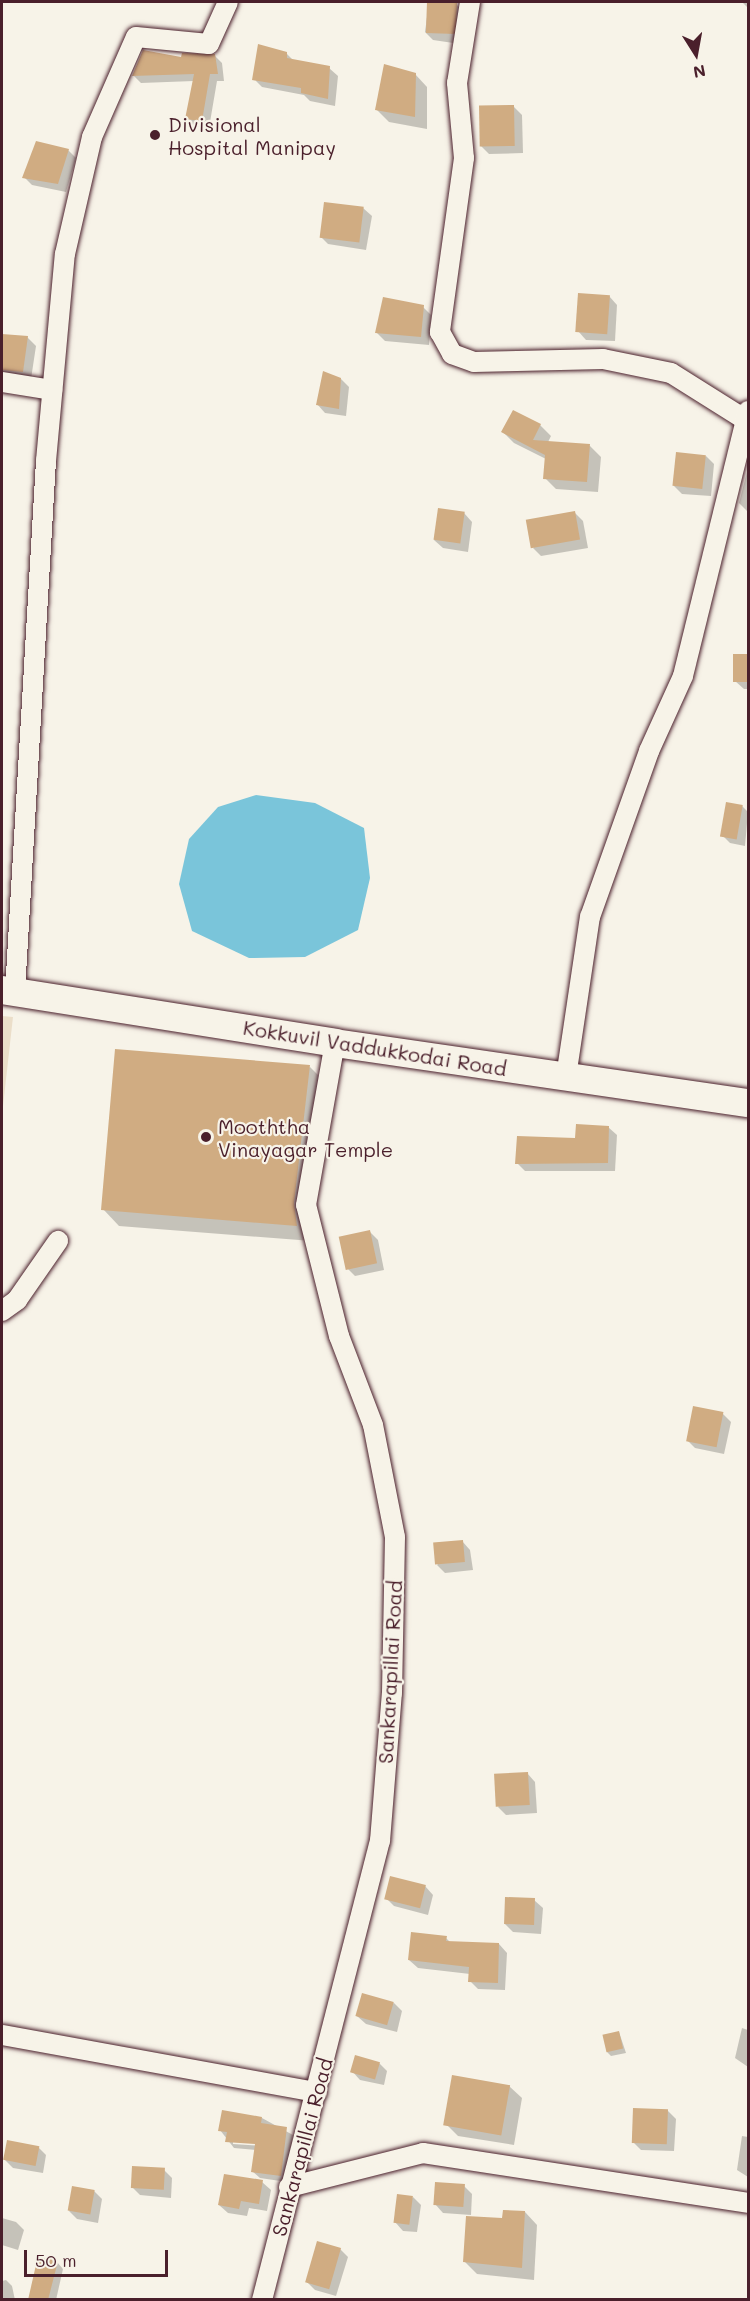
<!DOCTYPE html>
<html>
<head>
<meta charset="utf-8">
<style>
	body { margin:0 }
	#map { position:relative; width:750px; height:2301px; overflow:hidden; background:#f7f3e8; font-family:Mali,sans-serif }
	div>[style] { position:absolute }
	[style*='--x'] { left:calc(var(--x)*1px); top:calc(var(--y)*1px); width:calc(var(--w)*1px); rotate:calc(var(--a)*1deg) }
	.built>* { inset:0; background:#ebdec9 }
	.water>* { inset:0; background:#7ac5da }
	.shadow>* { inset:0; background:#0003 }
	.building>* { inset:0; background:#d0ac82; transform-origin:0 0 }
	.roads { filter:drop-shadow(0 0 2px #4a1f2b) drop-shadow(0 0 2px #4a1f2b) }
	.street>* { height:20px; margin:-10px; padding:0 10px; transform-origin:10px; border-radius:10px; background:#f7f3e8 }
	.secondary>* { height:28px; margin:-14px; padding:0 14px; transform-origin:14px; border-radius:14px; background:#f7f3e8 }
	.dots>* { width:16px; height:16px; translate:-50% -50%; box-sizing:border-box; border:3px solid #f7f3e8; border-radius:50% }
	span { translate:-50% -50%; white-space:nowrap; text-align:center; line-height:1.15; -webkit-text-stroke:4.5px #f7f3e8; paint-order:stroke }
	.poi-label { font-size:20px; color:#4a1f2b }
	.left { translate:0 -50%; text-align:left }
	.street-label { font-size:20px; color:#4a1f2b }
	.frame { position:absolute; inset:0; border:3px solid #4a1f2b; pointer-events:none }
	.north { position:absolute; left:666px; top:24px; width:60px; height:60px; -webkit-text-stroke:4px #f7f3e8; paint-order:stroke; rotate:169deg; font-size:16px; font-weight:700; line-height:24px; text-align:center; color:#4a1f2b }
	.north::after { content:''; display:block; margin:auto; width:21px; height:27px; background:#4a1f2b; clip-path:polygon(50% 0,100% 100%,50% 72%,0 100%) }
	.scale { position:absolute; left:24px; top:2250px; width:144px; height:27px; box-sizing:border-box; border:3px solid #4a1f2b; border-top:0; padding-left:8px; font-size:18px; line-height:21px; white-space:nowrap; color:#4a1f2b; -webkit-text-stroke:4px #f7f3e8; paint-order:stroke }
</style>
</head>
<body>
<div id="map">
	<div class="built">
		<i style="clip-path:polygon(2px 1016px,13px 1017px,2px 1115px)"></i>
	</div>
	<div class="water">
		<i style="clip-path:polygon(256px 795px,315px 803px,364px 828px,370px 878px,358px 930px,305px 957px,249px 958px,192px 931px,179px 884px,189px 839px,218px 807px)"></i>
	</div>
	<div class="shadow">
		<i style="clip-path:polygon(429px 2px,456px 4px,464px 12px,460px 44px,433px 40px,425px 32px)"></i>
		<i style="clip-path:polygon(742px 2px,748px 2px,748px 8px)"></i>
		<i style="clip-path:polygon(287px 54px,294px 61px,329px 68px,338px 76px,335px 106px,310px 101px,304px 95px,262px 87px,254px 79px)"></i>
		<i style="clip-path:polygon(215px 56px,222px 63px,224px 81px,217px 81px,209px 128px,194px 126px,187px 119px,194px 81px,141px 83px,134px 76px,183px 59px)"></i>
		<i style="clip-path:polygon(415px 74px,427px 87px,427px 129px,389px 122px,376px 109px)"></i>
		<i style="clip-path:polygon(513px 106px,522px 115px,523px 153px,489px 154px,481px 146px)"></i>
		<i style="clip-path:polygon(68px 150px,76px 158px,66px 192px,32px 185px,24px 177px)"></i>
		<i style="clip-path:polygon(363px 208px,372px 216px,366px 250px,328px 244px,320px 236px)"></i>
		<i style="clip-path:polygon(609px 296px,617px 305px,615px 341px,586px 340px,578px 331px)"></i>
		<i style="clip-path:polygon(423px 307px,431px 315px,429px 345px,385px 341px,377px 333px)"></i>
		<i style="clip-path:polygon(2px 335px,27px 337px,36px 346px,31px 379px,2px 373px)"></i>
		<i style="clip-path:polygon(341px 379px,349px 387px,346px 416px,325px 413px,317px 404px)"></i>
		<i style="clip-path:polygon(540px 425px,551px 436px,548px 442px,590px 446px,601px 457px,598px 492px,556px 489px,545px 478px,546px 459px,514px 443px,503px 432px)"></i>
		<i style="clip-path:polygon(706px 456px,714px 464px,711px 496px,682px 494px,674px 486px)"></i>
		<i style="clip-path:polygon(747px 472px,748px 472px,748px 512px,739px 503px)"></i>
		<i style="clip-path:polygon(464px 513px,472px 522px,468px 552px,443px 548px,434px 540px)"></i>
		<i style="clip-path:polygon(575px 513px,583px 521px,588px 548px,541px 556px,533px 548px)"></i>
		<i style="clip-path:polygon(748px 655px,748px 689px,744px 689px,735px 681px,734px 656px)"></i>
		<i style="clip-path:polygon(742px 806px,748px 812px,745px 846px,730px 843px,722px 835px)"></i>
		<i style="clip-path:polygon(310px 1067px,326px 1083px,312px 1241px,119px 1226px,103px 1209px)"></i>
		<i style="clip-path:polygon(608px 1127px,617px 1135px,615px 1171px,525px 1171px,517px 1163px)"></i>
		<i style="clip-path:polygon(370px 1232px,378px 1240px,384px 1270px,355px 1276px,347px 1268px)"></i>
		<i style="clip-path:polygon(722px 1413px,731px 1422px,724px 1454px,695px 1448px,687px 1440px)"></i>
		<i style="clip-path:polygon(462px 1541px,470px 1550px,473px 1570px,445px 1573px,437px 1565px)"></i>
		<i style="clip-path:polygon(527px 1773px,535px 1782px,537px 1813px,506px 1815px,498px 1807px)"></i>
		<i style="clip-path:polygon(425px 1886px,433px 1895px,428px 1915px,394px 1906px,386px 1898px)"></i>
		<i style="clip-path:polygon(534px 1900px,543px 1908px,541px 1934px,513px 1932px,505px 1924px)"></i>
		<i style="clip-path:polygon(446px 1938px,451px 1943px,499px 1944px,507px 1953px,505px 1990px,478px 1989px,470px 1981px,470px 1974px,418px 1968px,409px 1960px)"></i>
		<i style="clip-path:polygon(394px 2003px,402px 2011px,397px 2032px,366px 2024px,357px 2016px)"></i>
		<i style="clip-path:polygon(742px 2028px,748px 2030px,748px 2067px,735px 2058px)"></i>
		<i style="clip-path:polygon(619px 2032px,626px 2053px,611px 2056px,607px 2052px)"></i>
		<i style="clip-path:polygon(379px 2063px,387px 2071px,384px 2085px,360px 2080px,352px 2071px)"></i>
		<i style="clip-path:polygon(509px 2086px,522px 2098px,514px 2145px,458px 2136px,446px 2124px)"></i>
		<i style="clip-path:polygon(667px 2110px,676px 2119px,674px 2151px,641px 2150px,633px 2142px)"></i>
		<i style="clip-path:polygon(evenodd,262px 2118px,293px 2135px,287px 2182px,260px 2178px,252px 2171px,256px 2150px,234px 2148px,220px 2130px,262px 2118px,233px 2141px,263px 2143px,263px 2146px,233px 2144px,233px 2141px)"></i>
		<i style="clip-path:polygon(742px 2136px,748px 2137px,748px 2177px,737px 2170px)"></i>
		<i style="clip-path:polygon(38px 2147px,46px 2155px,43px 2173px,13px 2168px,5px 2160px)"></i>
		<i style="clip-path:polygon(164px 2170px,172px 2178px,171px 2198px,140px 2195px,132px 2187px)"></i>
		<i style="clip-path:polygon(262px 2182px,271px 2190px,267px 2211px,249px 2208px,247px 2216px,228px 2213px,219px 2205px)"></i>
		<i style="clip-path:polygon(464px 2186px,472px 2194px,471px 2215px,443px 2213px,435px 2204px)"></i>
		<i style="clip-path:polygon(94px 2191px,102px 2199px,98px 2223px,77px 2219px,69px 2211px)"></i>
		<i style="clip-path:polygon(413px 2197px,421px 2205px,417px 2232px,403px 2231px,395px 2222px)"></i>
		<i style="clip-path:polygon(525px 2212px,537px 2225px,534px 2280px,477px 2274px,465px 2262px,504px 2220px)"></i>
		<i style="clip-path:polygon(2px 2218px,16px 2222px,24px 2230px,18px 2250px,2px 2245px)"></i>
		<i style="clip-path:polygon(340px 2249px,348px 2257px,336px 2296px,315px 2290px,307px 2282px)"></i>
		<i style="clip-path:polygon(57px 2262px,63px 2269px,56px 2300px,29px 2300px)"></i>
		<i style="clip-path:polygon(6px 2280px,12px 2286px,15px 2300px,2px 2300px,2px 2281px)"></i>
	</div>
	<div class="building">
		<i style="left:427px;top:2px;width:30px;height:31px;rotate:2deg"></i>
		<i style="clip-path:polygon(258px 44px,287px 52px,287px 58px,330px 66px,328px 99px,301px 93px,301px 88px,252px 80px)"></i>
		<i style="clip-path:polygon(143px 50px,181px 57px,182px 53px,215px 54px,218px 74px,210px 74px,202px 121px,185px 119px,194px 74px,132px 76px)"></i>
		<i style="clip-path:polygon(384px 64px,416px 73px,415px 117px,375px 110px)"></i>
		<i style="left:514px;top:105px;width:41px;height:35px;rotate:89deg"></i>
		<i style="clip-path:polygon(36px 141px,69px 149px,58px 184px,22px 178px)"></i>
		<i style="left:324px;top:202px;width:40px;height:36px;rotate:7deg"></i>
		<i style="left:578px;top:293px;width:32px;height:39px;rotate:4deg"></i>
		<i style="clip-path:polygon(383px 297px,424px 305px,421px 337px,375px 333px)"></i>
		<i style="clip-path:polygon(2px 334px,28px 336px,23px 372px,2px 370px)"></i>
		<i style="clip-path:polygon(323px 371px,341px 378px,339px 409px,316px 405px)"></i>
		<i style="clip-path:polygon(513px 410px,541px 424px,533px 440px,590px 444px,587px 482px,543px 479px,545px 455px,501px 432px)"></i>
		<i style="left:676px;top:452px;width:30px;height:34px;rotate:6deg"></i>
		<i style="left:438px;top:508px;width:27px;height:32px;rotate:8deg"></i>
		<i style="left:575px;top:511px;width:29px;height:50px;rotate:80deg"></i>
		<i style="left:733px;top:654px;width:15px;height:28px"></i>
		<i style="left:726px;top:802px;width:17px;height:35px;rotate:10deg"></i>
		<i style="clip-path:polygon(115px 1049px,310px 1065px,294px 1203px,297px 1226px,101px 1210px)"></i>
		<i style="clip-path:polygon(576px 1124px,609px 1126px,608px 1163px,515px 1164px,517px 1136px,575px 1138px)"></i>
		<i style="left:370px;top:1230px;width:34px;height:32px;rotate:78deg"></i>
		<i style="left:693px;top:1406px;width:31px;height:36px;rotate:11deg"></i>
		<i style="left:463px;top:1540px;width:22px;height:30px;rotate:85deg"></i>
		<i style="left:528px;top:1772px;width:33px;height:34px;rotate:87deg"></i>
		<i style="left:390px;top:1876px;width:37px;height:24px;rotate:14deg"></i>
		<i style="left:505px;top:1897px;width:30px;height:27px;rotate:2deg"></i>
		<i style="clip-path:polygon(411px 1932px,447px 1936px,446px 1941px,499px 1943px,498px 1983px,468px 1982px,469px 1967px,408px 1960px)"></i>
		<i style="left:362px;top:1993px;width:33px;height:24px;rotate:16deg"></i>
		<i style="left:619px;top:2031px;width:18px;height:17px;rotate:77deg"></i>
		<i style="left:355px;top:2055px;width:26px;height:18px;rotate:16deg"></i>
		<i style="left:452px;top:2075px;width:59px;height:51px;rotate:10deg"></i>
		<i style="left:633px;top:2108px;width:35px;height:35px;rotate:2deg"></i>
		<i style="clip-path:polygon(222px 2110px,262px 2117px,261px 2123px,287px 2127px,281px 2176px,251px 2172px,255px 2144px,225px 2142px,227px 2132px,218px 2131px)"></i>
		<i style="left:7px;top:2140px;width:33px;height:20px;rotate:11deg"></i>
		<i style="left:132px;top:2166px;width:33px;height:22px;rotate:3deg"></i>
		<i style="clip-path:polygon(224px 2174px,263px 2180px,259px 2204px,241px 2201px,239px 2209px,218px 2205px)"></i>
		<i style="left:435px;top:2182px;width:30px;height:23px;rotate:4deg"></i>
		<i style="left:72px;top:2186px;width:23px;height:25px;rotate:10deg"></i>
		<i style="left:397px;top:2194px;width:16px;height:29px;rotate:7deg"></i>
		<i style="clip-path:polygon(503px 2210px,525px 2211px,522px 2268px,463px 2262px,466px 2216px,502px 2218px)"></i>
		<i style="left:317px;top:2241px;width:25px;height:43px;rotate:16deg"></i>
		<i style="clip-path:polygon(38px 2256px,58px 2261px,48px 2300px,28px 2300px)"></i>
	</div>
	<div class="roads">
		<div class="street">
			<i style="--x:470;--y:2;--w:82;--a:99.1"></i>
			<i style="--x:457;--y:83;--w:75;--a:84.7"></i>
			<i style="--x:464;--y:158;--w:176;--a:97.9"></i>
			<i style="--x:440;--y:332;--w:25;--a:61"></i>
			<i style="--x:452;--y:354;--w:23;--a:20"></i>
			<i style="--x:474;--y:362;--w:129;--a:-1.3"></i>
			<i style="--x:603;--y:359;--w:69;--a:11.6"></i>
			<i style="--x:671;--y:373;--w:86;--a:32.2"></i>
			<i style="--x:2;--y:382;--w:51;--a:9.1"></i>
			<i style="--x:15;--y:992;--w:532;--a:-86.66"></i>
			<i style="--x:46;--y:461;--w:208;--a:-84.8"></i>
			<i style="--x:65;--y:254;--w:120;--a:-77"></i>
			<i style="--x:92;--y:137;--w:109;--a:-66.3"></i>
			<i style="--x:136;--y:37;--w:73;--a:5.5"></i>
			<i style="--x:209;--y:44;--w:46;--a:-65.7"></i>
			<i style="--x:566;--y:1077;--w:162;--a:-81.5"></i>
			<i style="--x:590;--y:917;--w:176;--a:-70.4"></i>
			<i style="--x:649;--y:751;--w:82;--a:-65.6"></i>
			<i style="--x:683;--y:676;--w:273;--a:-76.2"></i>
			<i style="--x:2;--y:1311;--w:19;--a:-36"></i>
			<i style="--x:17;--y:1300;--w:72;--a:-55.2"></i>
			<i style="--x:2;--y:2035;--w:320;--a:10.3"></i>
			<i style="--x:289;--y:2187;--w:138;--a:-14.2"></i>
			<i style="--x:423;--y:2153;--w:329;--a:8.7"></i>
			<i style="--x:262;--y:2300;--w:474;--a:-75.6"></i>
			<i style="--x:380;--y:1841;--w:148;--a:-85.4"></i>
			<i style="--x:392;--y:1693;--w:156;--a:-88.9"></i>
			<i style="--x:395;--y:1537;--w:114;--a:-101.1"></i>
			<i style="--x:373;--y:1425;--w:95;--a:-110.9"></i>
			<i style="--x:339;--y:1336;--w:135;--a:-104.1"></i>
			<i style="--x:306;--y:1205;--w:165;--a:-79.9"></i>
		</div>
		<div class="secondary">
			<i style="--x:2;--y:990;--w:337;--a:9"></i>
			<i style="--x:335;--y:1043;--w:417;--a:8.3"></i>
		</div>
	</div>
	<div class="dots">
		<i style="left:155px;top:135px;background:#4a1f2b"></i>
		<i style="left:206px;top:1137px;background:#4a1f2b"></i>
	</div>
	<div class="poi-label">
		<span class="left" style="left:168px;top:136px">Divisional<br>Hospital Manipay</span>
		<span class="left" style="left:218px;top:1138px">Mooththa<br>Vinayagar Temple</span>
	</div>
	<div class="street-label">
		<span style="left:375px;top:1048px;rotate:9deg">Kokkuvil Vaddukkodai Road</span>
		<span style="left:390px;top:1672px;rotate:-87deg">Sankarapillai Road</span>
		<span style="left:302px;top:2147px;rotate:-75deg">Sankarapillai Road</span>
	</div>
	<div class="frame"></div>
	<div class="north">N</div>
	<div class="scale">50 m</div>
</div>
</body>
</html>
